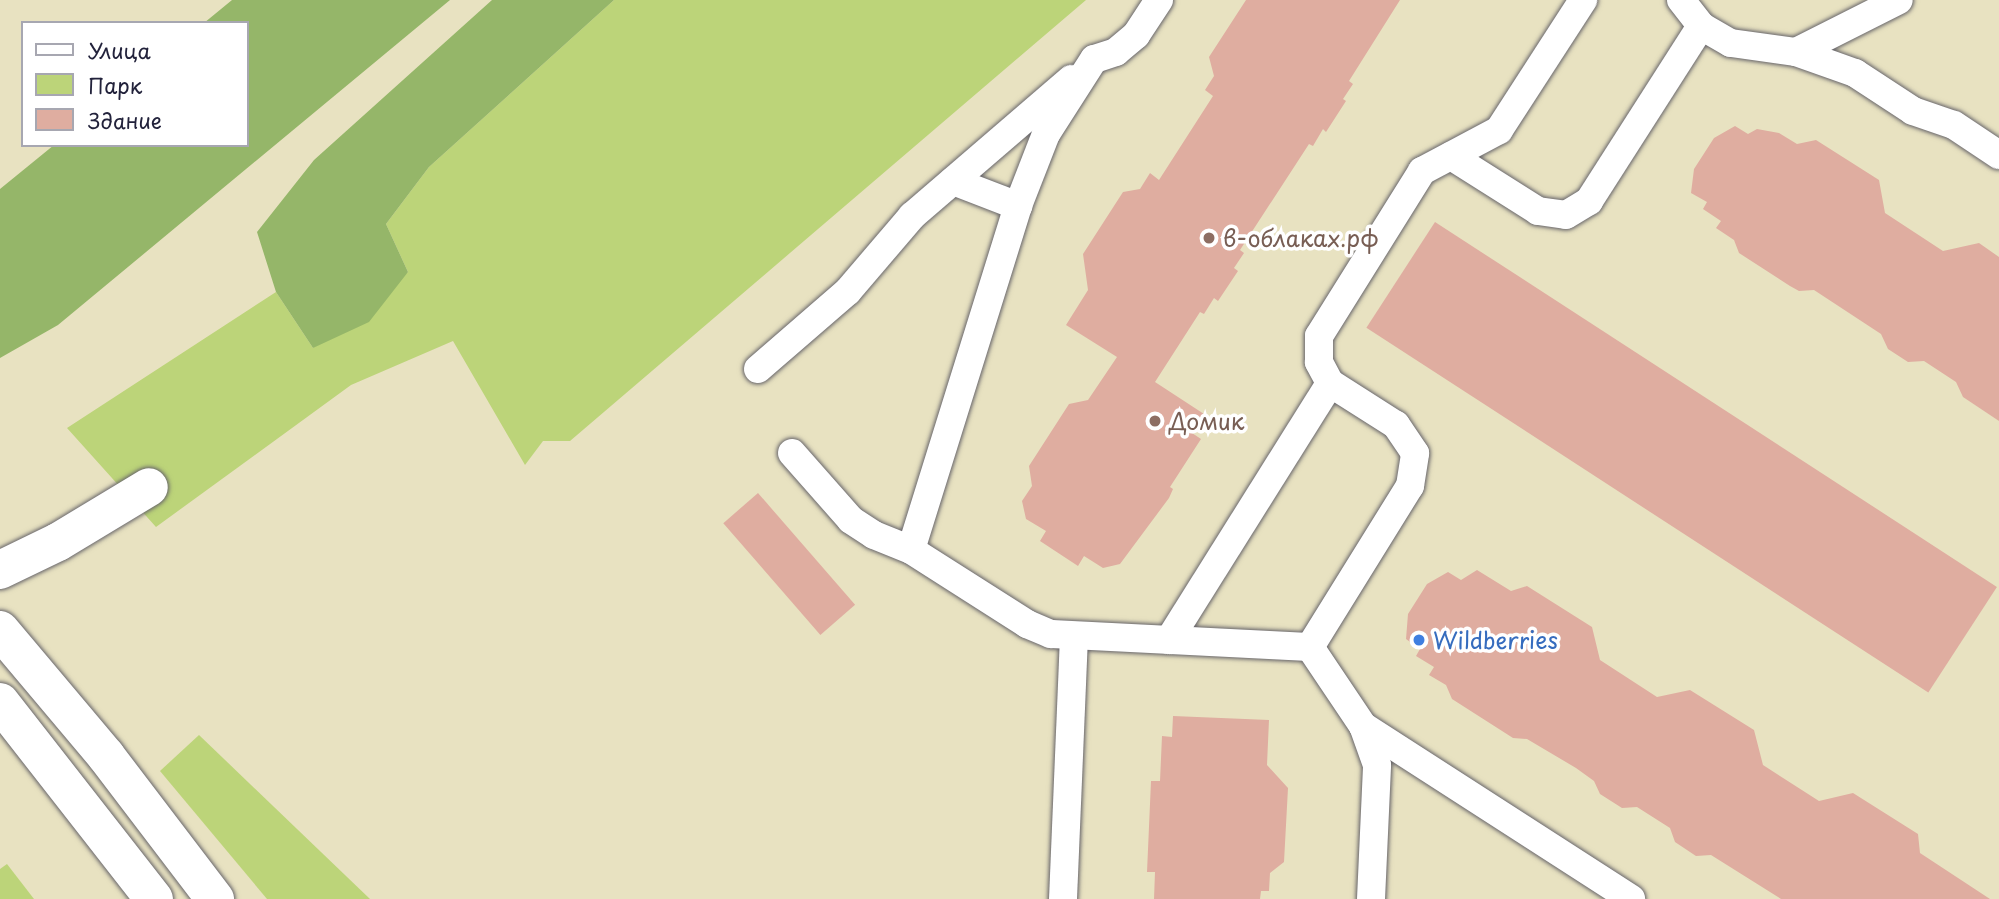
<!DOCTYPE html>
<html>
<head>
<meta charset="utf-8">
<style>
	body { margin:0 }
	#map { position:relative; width:1999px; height:899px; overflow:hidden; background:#e8e2c1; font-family:"Playpen Sans",sans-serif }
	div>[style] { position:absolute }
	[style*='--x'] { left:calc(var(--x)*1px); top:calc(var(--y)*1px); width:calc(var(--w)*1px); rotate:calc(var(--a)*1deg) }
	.green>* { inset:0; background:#bcd479 }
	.forest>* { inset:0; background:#95b669 }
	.building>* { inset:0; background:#dfada0; transform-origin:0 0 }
	.roads { filter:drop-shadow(0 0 2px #67656a) drop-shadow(0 0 2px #67656a) }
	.lane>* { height:28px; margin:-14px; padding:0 14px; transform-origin:14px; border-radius:14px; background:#fff }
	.street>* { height:38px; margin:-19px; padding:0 19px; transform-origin:19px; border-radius:19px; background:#fff }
	.secondary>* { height:38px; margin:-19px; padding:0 19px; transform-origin:19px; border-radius:19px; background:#fff }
	.dots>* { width:19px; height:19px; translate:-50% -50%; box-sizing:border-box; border:4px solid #fff; border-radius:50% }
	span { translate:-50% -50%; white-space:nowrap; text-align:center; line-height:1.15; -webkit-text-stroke:7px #fff; paint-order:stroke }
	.education-label { font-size:23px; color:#785e54 }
	.left { translate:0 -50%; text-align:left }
	.shop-label { font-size:23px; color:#366cbe }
	.legend { position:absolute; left:21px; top:21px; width:228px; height:126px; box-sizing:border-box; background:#fff; border:2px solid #a7a7b1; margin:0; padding:9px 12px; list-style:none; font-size:21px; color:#22223b }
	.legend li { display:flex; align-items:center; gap:14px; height:35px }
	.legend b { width:35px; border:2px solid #a7a7b1 }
</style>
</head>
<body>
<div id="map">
	<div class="green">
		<i style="clip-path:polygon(614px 0,1086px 0,570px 441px,543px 441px,525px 465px,453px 341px,351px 385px,156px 527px,67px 428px,276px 292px,313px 348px,408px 272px,386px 224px,429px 167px)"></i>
		<i style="clip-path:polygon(199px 735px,370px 899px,267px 899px,160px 771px)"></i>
		<i style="clip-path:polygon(7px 864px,34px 899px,0 899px,0 869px)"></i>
	</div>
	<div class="forest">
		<i style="clip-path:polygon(232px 0,450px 0,58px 325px,0 358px,0 189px,54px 145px,247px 145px,247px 23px,204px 23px)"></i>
		<i style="clip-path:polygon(492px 0,614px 0,429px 167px,386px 224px,408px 272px,369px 322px,313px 348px,276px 292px,257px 232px,314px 160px)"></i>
	</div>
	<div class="building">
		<i style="clip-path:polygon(1246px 0,1400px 0,1349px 81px,1353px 84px,1343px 99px,1346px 101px,1326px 132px,1323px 129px,1313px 146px,1309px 144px,1240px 250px,1244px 253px,1234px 268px,1238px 271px,1218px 301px,1214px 298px,1204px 314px,1200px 312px,1155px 382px,1204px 414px,1192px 433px,1201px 439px,1170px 487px,1173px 489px,1169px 498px,1120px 564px,1103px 568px,1084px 556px,1078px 566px,1040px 541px,1046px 531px,1026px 519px,1022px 501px,1032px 486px,1029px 466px,1069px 404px,1088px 400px,1117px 357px,1066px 325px,1088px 290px,1083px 254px,1123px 192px,1140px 189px,1150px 173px,1159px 180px,1213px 96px,1205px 90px,1214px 76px,1209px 57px)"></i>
		<i style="clip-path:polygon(1735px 126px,1748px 134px,1757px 129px,1779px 133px,1797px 144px,1816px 140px,1879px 180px,1885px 213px,1943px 251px,1979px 243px,1999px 257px,1999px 421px,1963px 397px,1956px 382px,1924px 361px,1908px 362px,1888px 349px,1881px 334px,1814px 290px,1799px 291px,1790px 286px,1739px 253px,1734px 240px,1716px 228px,1721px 221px,1703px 209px,1707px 202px,1691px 193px,1694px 169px,1714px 138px)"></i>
		<i style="left:1435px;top:222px;width:670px;height:126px;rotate:33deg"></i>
		<i style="left:758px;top:493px;width:148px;height:46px;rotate:49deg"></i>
		<i style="clip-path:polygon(1477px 570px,1511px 591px,1527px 586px,1592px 627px,1600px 660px,1657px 697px,1690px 690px,1754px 730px,1763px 765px,1819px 801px,1853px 793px,1918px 834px,1920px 853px,1990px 899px,1781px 899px,1711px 855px,1696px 856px,1675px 842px,1670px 828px,1637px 807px,1622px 808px,1600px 794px,1594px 781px,1576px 768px,1527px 739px,1513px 738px,1452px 699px,1446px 685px,1429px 675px,1434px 667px,1416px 656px,1420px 649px,1406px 639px,1408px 614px,1427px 584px,1448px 572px,1461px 580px)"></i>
		<i style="clip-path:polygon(1173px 716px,1269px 720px,1267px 765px,1288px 788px,1284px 862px,1270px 873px,1269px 891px,1261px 891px,1260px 899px,1154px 899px,1155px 872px,1147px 872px,1151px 781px,1160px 781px,1162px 736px,1172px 737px)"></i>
	</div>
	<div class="roads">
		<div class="lane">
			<i style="--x:1159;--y:0;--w:42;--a:123.3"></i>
			<i style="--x:1136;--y:35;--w:26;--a:140"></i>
			<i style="--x:1116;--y:52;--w:23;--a:162"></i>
			<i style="--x:1094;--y:59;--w:89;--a:122.6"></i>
			<i style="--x:1046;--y:134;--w:77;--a:111.3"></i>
			<i style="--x:1018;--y:206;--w:360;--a:107.3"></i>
			<i style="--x:911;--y:550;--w:138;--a:32.5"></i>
			<i style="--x:1027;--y:624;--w:26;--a:23"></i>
			<i style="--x:1051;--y:634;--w:259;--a:2.9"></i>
			<i style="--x:1681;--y:0;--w:33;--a:52"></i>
			<i style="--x:1701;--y:26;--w:34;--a:30"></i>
			<i style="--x:1731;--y:43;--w:66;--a:7.9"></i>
			<i style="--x:1796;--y:52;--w:63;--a:19.6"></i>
			<i style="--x:1855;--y:73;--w:69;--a:33.2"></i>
			<i style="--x:1913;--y:111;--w:43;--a:18.9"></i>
			<i style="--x:1954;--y:125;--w:54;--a:33.7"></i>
			<i style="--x:1796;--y:52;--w:115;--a:-26.8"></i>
			<i style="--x:1451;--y:156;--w:103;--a:32.3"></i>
			<i style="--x:1538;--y:211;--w:28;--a:8"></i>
			<i style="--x:1566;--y:215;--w:27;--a:-31"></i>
			<i style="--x:1589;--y:201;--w:208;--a:-57.4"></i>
			<i style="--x:953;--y:181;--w:70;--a:21"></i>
			<i style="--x:758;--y:369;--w:119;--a:-40.9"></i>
			<i style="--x:848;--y:291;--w:99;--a:-49.5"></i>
			<i style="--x:912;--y:216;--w:210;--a:-40.7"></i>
			<i style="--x:792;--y:453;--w:89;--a:48.6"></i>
			<i style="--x:851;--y:520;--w:27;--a:33"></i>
			<i style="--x:874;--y:535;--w:40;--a:22"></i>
			<i style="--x:1169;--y:640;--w:303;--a:-57.9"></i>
			<i style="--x:1363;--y:726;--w:319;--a:32.8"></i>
			<i style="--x:1063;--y:899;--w:263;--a:-87.6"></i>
			<i style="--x:1371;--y:899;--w:134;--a:-87.4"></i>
			<i style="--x:1377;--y:765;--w:41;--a:-109.7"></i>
			<i style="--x:1363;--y:726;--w:95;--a:-123.9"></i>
			<i style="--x:1310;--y:647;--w:190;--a:-58.2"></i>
			<i style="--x:1410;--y:486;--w:33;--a:-81"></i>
			<i style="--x:1415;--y:453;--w:34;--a:-124"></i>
			<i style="--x:1396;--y:425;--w:78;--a:-147.5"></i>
			<i style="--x:1330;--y:383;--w:24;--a:-118"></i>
			<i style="--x:1319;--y:362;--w:26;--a:-90"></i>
			<i style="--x:1319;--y:336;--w:195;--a:-58"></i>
			<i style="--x:1422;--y:171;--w:87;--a:-28"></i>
			<i style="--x:1499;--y:130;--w:155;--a:-57.1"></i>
		</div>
		<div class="street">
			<i style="--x:0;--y:570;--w:64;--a:-25.8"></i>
			<i style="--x:58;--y:542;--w:106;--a:-31.1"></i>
		</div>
		<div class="secondary">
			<i style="--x:0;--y:630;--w:165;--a:49.9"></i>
			<i style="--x:106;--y:756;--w:180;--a:52.7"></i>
			<i style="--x:0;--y:702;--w:250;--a:52"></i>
		</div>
	</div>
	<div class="dots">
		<i style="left:1209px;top:238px;background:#8d6e63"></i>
		<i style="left:1155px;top:421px;background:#8d6e63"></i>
		<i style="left:1419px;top:640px;background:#3f7fe0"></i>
	</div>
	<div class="education-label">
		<span class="left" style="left:1223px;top:238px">в-облаках.рф</span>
		<span class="left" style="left:1169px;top:421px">Домик</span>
	</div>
	<div class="shop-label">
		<span class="left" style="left:1433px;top:640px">Wildberries</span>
	</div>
	<ul class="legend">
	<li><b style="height:9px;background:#fff"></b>Улица</li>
	<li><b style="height:19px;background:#bcd479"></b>Парк</li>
	<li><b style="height:19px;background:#dfada0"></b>Здание</li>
	</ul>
</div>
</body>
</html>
